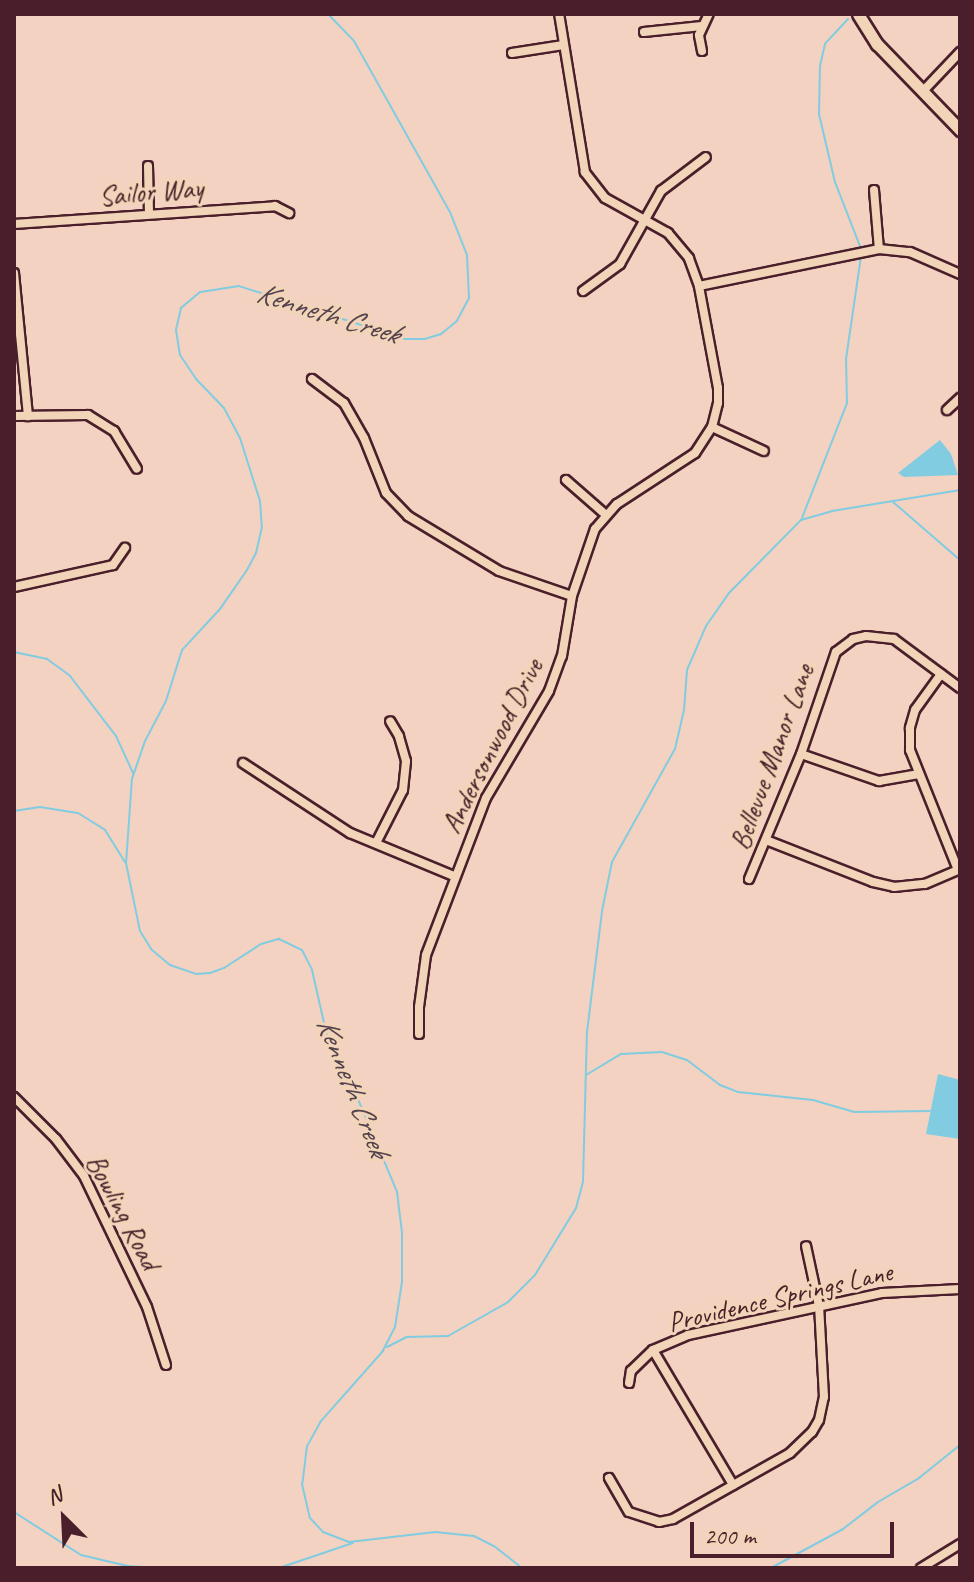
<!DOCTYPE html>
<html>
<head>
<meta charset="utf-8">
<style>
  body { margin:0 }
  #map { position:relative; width:974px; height:1582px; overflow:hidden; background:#f3d2c1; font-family:Caveat,sans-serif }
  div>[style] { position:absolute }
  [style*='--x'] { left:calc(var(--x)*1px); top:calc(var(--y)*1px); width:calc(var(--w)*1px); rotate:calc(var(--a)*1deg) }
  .water>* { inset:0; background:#81cce1 }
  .stream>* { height:2px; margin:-1px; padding:0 1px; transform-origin:1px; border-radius:1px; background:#81cce1 }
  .roads { filter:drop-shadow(2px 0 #4a1f2b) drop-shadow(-2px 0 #4a1f2b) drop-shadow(0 2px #4a1f2b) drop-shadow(0 -2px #4a1f2b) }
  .street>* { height:8px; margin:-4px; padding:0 4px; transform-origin:4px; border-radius:4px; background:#f2d5b8 }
  .secondary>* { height:11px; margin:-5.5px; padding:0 5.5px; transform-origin:5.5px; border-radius:5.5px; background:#f2d5b8 }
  span { translate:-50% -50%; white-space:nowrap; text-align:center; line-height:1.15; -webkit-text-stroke:6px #f2d5b8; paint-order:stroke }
  .street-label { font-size:28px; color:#4a1f2b }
  .water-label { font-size:30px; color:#55424f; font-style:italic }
  .frame { position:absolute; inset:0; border:16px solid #4a1f2b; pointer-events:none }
  .north { position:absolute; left:24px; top:1478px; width:80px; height:80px; -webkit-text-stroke:6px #f2d5b8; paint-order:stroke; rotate:336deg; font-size:22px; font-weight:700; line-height:32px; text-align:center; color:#4a1f2b }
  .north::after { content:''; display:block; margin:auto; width:28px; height:36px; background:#4a1f2b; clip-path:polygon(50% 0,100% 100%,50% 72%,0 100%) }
  .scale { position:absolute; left:690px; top:1522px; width:204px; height:36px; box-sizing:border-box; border:4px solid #4a1f2b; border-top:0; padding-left:10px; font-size:24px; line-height:28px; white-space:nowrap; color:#4a1f2b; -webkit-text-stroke:6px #f2d5b8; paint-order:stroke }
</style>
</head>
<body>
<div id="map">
  <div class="water">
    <i style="clip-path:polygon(940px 440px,951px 454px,958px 475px,904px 477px,898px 473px)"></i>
    <i style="clip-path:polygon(938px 1074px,960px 1080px,960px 1139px,926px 1134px)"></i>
  </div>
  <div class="stream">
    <i style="--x:328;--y:14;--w:37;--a:46"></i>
    <i style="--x:354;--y:41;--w:196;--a:60.7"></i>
    <i style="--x:450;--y:212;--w:46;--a:68.4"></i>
    <i style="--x:467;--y:255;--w:43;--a:87.3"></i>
    <i style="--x:469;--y:298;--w:26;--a:118"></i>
    <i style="--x:457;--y:321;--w:21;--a:141"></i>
    <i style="--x:441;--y:334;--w:17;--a:163"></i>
    <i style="--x:425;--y:339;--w:20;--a:180"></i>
    <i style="--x:405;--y:339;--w:174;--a:-162.3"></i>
    <i style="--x:239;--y:286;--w:39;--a:171"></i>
    <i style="--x:200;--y:292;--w:25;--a:140"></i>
    <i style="--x:181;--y:308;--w:23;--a:103"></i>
    <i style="--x:176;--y:330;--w:25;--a:81"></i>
    <i style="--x:180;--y:355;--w:29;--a:56"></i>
    <i style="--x:196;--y:379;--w:40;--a:46"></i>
    <i style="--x:224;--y:408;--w:34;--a:62"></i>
    <i style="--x:240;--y:438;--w:66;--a:72.4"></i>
    <i style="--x:260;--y:501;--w:26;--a:86"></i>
    <i style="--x:262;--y:527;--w:27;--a:103"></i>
    <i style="--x:256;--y:553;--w:19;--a:118"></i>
    <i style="--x:247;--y:570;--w:47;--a:124.7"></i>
    <i style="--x:220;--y:609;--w:56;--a:132.8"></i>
    <i style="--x:182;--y:650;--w:53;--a:107.4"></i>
    <i style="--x:166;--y:701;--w:45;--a:117.7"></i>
    <i style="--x:145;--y:741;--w:39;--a:109"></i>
    <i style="--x:132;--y:778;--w:85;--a:94"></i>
    <i style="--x:126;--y:863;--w:69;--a:78.4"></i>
    <i style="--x:140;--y:931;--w:22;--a:58"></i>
    <i style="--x:152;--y:950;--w:23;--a:40"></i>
    <i style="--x:170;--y:965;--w:28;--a:19"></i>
    <i style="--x:196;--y:974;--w:14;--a:-4"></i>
    <i style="--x:210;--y:973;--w:15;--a:-20"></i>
    <i style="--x:224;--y:968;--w:44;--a:-33"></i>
    <i style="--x:261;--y:944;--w:19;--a:-16"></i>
    <i style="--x:279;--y:939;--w:25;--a:26"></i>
    <i style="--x:302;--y:950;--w:22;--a:63"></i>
    <i style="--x:312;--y:970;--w:68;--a:77.2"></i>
    <i style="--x:327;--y:1036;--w:40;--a:62"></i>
    <i style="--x:346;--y:1071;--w:131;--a:67.1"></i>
    <i style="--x:397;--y:1192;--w:41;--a:83"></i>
    <i style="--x:402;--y:1233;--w:49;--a:90"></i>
    <i style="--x:402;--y:1282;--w:46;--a:98.8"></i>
    <i style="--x:395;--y:1327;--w:27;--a:117"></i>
    <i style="--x:383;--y:1351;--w:94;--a:131.5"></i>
    <i style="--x:321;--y:1421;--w:29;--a:119"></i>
    <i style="--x:307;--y:1446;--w:38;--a:97"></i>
    <i style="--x:302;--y:1484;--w:35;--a:77"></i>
    <i style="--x:310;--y:1518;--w:19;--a:47"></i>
    <i style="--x:323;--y:1532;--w:28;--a:21"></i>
    <i style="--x:349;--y:1542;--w:87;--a:-6.6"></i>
    <i style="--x:435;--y:1532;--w:39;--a:6"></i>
    <i style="--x:474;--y:1536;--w:22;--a:27"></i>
    <i style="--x:494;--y:1546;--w:36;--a:38"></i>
    <i style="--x:848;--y:19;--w:34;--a:133"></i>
    <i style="--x:825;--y:44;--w:23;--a:103"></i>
    <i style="--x:820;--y:66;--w:48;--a:91.2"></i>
    <i style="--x:819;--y:114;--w:70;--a:76.8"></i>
    <i style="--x:835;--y:182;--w:69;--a:68.7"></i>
    <i style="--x:893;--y:502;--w:89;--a:40.9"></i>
    <i style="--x:802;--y:518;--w:123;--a:-68.6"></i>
    <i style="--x:847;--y:403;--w:44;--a:-91.3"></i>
    <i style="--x:846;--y:359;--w:104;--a:-81.7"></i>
    <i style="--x:14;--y:652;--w:34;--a:12"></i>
    <i style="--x:47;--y:659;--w:29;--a:36"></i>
    <i style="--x:70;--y:676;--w:76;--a:52.5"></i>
    <i style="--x:116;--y:736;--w:41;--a:65.3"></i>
    <i style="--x:14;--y:811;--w:26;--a:-9"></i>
    <i style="--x:40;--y:807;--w:38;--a:9"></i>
    <i style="--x:78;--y:813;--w:32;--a:32"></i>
    <i style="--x:105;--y:830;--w:38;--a:58"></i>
    <i style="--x:586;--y:1075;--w:41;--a:-31"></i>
    <i style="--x:621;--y:1054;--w:41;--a:-2.8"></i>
    <i style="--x:662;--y:1052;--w:26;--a:18"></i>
    <i style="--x:687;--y:1060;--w:41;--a:37.1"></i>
    <i style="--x:720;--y:1085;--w:19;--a:21"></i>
    <i style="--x:738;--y:1092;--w:75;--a:6.1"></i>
    <i style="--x:813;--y:1100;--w:43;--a:16.3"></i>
    <i style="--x:854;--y:1112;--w:76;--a:-0.8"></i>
    <i style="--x:387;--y:1347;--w:22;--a:-27"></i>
    <i style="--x:407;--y:1337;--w:41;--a:-1.4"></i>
    <i style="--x:448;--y:1336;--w:69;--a:-29.5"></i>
    <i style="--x:508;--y:1302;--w:38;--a:-45"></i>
    <i style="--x:535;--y:1275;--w:79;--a:-58.5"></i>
    <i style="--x:576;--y:1208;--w:27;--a:-75"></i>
    <i style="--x:583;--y:1182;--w:150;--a:-88.5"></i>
    <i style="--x:587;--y:1032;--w:122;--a:-82.9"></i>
    <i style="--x:602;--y:911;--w:50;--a:-78.5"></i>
    <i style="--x:612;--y:862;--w:129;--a:-60.9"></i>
    <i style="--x:675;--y:749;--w:40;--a:-77"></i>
    <i style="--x:684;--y:710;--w:40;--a:-85.7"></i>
    <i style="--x:687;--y:670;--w:48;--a:-66.6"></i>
    <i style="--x:706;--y:626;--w:40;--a:-55.1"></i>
    <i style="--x:729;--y:593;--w:103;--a:-45.4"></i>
    <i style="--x:801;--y:520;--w:32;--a:-16"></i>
    <i style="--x:832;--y:511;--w:130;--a:-9.3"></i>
    <i style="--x:14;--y:1512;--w:80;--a:32.7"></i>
    <i style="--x:81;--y:1555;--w:48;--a:13.2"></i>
    <i style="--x:128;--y:1566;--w:29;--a:4"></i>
    <i style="--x:279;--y:1568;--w:78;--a:-18.7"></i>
    <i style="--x:771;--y:1568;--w:82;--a:-28.4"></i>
    <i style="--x:843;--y:1529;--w:44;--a:-37.6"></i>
    <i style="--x:878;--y:1502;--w:48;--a:-30.3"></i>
    <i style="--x:919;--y:1478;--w:53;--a:-38.8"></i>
  </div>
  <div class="roads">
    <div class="street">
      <i style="--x:644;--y:32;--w:58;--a:-5.9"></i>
      <i style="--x:702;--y:51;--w:16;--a:-101"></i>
      <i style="--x:699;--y:35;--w:23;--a:-65"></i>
      <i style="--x:512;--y:53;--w:52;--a:-8.9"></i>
      <i style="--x:923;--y:91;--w:54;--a:-46.5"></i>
      <i style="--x:148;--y:166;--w:47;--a:88.8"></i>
      <i style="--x:874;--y:190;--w:59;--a:85.2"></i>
      <i style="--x:14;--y:224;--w:262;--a:-3.9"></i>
      <i style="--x:275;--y:206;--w:16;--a:27"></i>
      <i style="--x:14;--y:273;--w:144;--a:84.4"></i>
      <i style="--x:699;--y:286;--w:184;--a:-11.6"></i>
      <i style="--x:879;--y:249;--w:31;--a:6"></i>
      <i style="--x:910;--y:252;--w:55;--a:23.7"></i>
      <i style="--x:583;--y:291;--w:46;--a:-36.1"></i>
      <i style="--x:620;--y:264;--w:84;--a:-60.7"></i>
      <i style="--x:661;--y:191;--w:56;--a:-37.1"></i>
      <i style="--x:312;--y:379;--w:40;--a:37"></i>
      <i style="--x:344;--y:403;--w:40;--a:60.3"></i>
      <i style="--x:364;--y:438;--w:59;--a:68.2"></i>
      <i style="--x:386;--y:493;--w:32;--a:46"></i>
      <i style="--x:408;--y:516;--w:106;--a:31.1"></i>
      <i style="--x:499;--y:571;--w:77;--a:18.9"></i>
      <i style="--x:947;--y:410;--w:18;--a:-43"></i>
      <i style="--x:14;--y:416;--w:74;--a:-0.8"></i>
      <i style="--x:88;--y:415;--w:31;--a:32"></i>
      <i style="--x:114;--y:431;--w:44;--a:58.8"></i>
      <i style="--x:712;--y:427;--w:57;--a:24.8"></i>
      <i style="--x:566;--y:480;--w:52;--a:41.1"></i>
      <i style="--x:14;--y:587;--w:101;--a:-12.5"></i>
      <i style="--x:113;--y:565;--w:21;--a:-55"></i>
      <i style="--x:941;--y:674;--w:44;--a:125.8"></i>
      <i style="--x:915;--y:710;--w:19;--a:106"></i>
      <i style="--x:910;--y:728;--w:22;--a:90"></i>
      <i style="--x:910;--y:750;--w:129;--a:68.2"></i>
      <i style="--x:801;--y:754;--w:83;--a:19.1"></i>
      <i style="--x:879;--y:781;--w:39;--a:-10"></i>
      <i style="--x:243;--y:763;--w:128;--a:33.2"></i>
      <i style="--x:350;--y:833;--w:113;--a:22.5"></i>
      <i style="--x:766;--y:840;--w:115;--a:21.4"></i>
      <i style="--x:873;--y:882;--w:22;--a:13"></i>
      <i style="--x:894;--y:887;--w:31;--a:-6"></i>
      <i style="--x:925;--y:884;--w:38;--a:-23"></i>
      <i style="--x:376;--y:843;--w:59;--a:-63"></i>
      <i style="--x:403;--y:790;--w:29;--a:-84"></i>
      <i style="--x:406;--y:761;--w:26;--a:-106"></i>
      <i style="--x:399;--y:736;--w:17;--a:-121"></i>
      <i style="--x:749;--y:879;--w:135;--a:-67.4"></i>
      <i style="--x:801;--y:754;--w:108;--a:-71.1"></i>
      <i style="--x:836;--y:652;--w:21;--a:-37"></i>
      <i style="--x:853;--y:639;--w:13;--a:-13"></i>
      <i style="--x:866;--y:636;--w:28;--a:6"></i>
      <i style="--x:894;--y:639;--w:82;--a:36.6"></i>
      <i style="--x:419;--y:1034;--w:27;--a:-90"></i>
      <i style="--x:419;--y:1007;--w:52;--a:-82.3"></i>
      <i style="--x:426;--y:955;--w:168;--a:-69.1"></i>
      <i style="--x:486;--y:798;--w:124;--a:-59.5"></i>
      <i style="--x:549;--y:691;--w:37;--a:-70"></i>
      <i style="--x:562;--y:656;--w:61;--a:-80.5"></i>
      <i style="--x:572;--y:596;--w:71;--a:-71.1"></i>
      <i style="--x:595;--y:529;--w:33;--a:-49"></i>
      <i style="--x:617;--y:504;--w:93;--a:-33.2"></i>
      <i style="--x:695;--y:453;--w:31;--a:-57"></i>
      <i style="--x:712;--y:427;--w:25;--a:-76"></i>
      <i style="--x:718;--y:403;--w:15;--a:-90"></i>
      <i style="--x:718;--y:388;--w:104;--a:-100.6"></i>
      <i style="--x:699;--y:286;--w:30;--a:-110"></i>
      <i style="--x:689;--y:258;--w:33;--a:-130"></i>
      <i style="--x:668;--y:233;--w:72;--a:-150.9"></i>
      <i style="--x:605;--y:198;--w:33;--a:-128"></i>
      <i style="--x:585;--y:172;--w:160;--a:-99.3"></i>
      <i style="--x:14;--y:1097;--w:59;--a:45"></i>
      <i style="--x:56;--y:1139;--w:46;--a:52.9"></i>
      <i style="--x:84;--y:1176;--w:145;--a:64.3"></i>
      <i style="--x:147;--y:1307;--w:61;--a:71.9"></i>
      <i style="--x:653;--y:1350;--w:157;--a:59.3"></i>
      <i style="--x:629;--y:1383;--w:12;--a:-81"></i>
      <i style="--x:631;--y:1371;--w:30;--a:-44"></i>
      <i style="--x:653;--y:1350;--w:38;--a:-23"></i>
      <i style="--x:688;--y:1335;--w:198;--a:-12.2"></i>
      <i style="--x:882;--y:1293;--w:78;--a:-2.9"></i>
      <i style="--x:609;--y:1478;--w:39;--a:60"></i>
      <i style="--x:629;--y:1512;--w:32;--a:18"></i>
      <i style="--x:659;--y:1522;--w:14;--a:-12"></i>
      <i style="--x:673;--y:1519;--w:134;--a:-29.4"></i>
      <i style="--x:790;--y:1453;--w:30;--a:-44"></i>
      <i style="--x:812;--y:1432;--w:14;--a:-60"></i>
      <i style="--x:819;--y:1420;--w:24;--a:-78"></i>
      <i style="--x:824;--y:1397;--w:91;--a:-93.1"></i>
      <i style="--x:819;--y:1306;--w:61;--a:-102.2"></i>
      <i style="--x:921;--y:1568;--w:46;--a:-31.6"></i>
    </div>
    <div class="secondary">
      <i style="--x:858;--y:14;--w:36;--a:58"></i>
      <i style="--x:877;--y:44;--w:120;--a:46"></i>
    </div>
  </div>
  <div class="street-label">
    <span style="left:151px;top:192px;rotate:-5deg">Sailor Way</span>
    <span style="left:492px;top:746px;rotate:-63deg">Andersonwood Drive</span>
    <span style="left:772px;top:757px;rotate:-70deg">Bellevue Manor Lane</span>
    <span style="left:123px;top:1212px;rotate:62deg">Bowling Road</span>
    <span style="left:780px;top:1297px;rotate:-13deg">Providence Springs Lane</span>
  </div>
  <div class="water-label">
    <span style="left:328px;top:313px;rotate:17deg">Kenneth Creek</span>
    <span style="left:353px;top:1087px;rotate:68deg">Kenneth Creek</span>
  </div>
  <div class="frame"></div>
  <div class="north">N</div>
  <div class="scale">200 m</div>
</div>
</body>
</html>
